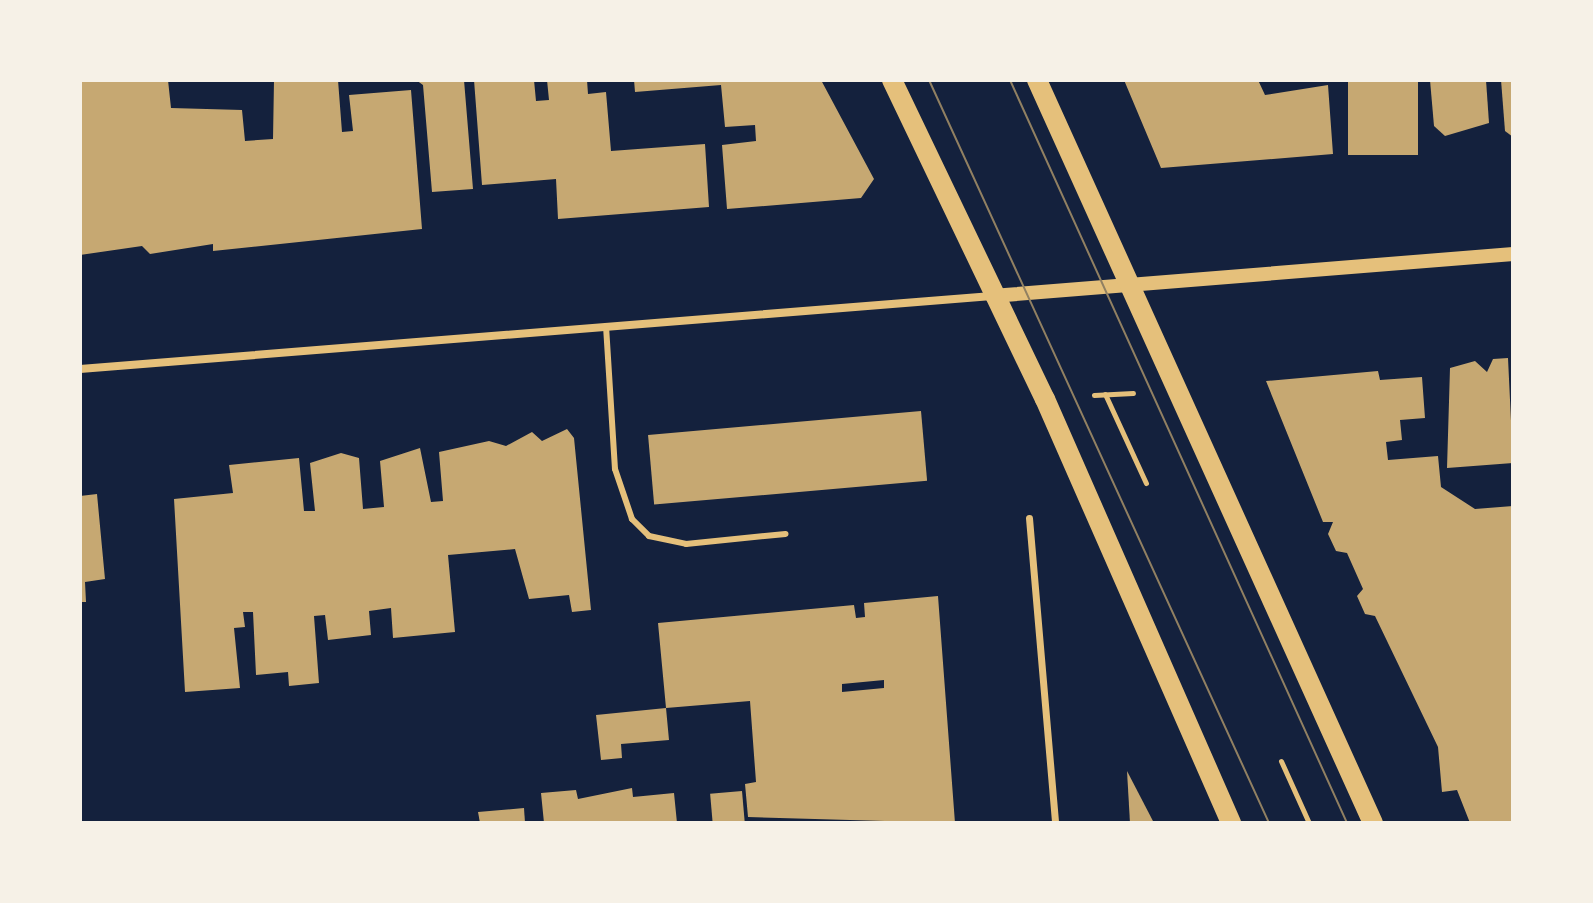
<!DOCTYPE html>
<html>
<head>
<meta charset="utf-8">
<style>
  body { margin:0 }
  #map { position:relative; width:1593px; height:903px; overflow:hidden; background:#14213d; font-family:"Nunito Sans",sans-serif }
  div>[style] { position:absolute }
  [style*='--x'] { left:calc(var(--x)*1px); top:calc(var(--y)*1px); width:calc(var(--w)*1px); rotate:calc(var(--a)*1deg) }
  .building>* { inset:0; background:#c6a872; transform-origin:0 0 }
  .path>* { height:5px; margin:-2.5px; padding:0 2.5px; transform-origin:2.5px; border-radius:2.5px; background:#e5c07b }
  .service>* { height:6px; margin:-3px; padding:0 3px; transform-origin:3px; border-radius:3px; background:#e5c07b }
  .pedestrian>* { height:7px; margin:-3.5px; padding:0 3.5px; transform-origin:3.5px; border-radius:3.5px; background:#e5c07b }
  .minor>* { height:8px; margin:-4px; padding:0 4px; transform-origin:4px; border-radius:4px; background:#e5c07b }
  .tertiary>* { height:14px; margin:-7px; padding:0 7px; transform-origin:7px; border-radius:7px; background:#e5c07b }
  .primary>* { height:20px; margin:-10px; padding:0 10px; transform-origin:10px; border-radius:10px; background:#e5c07b }
  .tram>* { height:2px; margin:-1px; padding:0 1px; transform-origin:1px; border-radius:1px; background:#918062 }
  span { translate:-50% -50%; white-space:nowrap; text-align:center; line-height:1.15; -webkit-text-stroke:8px #f6f1e7; paint-order:stroke }
  .frame { position:absolute; inset:0; border:82px solid #f6f1e7; pointer-events:none }
</style>
</head>
<body>
<div id="map">
  <div class="building">
    <i style="clip-path:polygon(80px 80px,168px 80px,171px 108px,242px 110px,245px 141px,273px 139px,274px 80px,338px 80px,342px 132px,353px 131px,349px 95px,411px 90px,422px 229px,213px 251px,213px 244px,150px 254px,142px 246px,80px 255px)"></i>
    <i style="clip-path:polygon(416px 80px,464px 80px,473px 189px,432px 192px,423px 85px)"></i>
    <i style="clip-path:polygon(474px 80px,534px 80px,536px 101px,549px 100px,547px 80px,587px 80px,588px 94px,606px 92px,611px 151px,705px 144px,709px 207px,558px 219px,556px 179px,482px 185px)"></i>
    <i style="clip-path:polygon(634px 80px,821px 80px,874px 179px,861px 198px,727px 209px,722px 145px,756px 141px,755px 125px,725px 127px,721px 85px,635px 92px)"></i>
    <i style="clip-path:polygon(1124px 80px,1258px 80px,1265px 95px,1328px 85px,1333px 154px,1161px 168px)"></i>
    <i style="left:1348px;top:80px;width:70px;height:75px"></i>
    <i style="clip-path:polygon(1430px 80px,1486px 80px,1489px 123px,1445px 136px,1434px 126px)"></i>
    <i style="clip-path:polygon(1501px 80px,1513px 80px,1513px 137px,1505px 131px)"></i>
    <i style="clip-path:polygon(1508px 358px,1513px 463px,1447px 468px,1450px 368px,1475px 361px,1487px 372px,1493px 359px)"></i>
    <i style="clip-path:polygon(1378px 371px,1380px 380px,1422px 377px,1425px 418px,1400px 420px,1402px 440px,1386px 442px,1388px 460px,1438px 456px,1441px 487px,1475px 509px,1513px 506px,1513px 823px,1470px 823px,1457px 790px,1442px 792px,1438px 747px,1375px 616px,1365px 614px,1357px 596px,1363px 589px,1347px 553px,1336px 551px,1328px 534px,1333px 522px,1323px 522px,1266px 381px)"></i>
    <i style="left:921px;top:411px;width:70px;height:274px;rotate:85deg"></i>
    <i style="clip-path:polygon(567px 429px,574px 438px,591px 610px,572px 612px,569px 595px,529px 599px,515px 549px,448px 555px,455px 632px,393px 638px,391px 608px,369px 611px,371px 635px,328px 640px,325px 615px,314px 616px,319px 683px,289px 686px,288px 672px,256px 675px,253px 612px,243px 612px,245px 627px,234px 628px,240px 688px,185px 692px,174px 499px,233px 493px,229px 465px,299px 458px,304px 511px,315px 511px,310px 463px,341px 453px,359px 458px,363px 509px,384px 507px,380px 461px,420px 448px,431px 502px,443px 501px,439px 452px,489px 441px,506px 446px,532px 432px,542px 441px)"></i>
    <i style="clip-path:polygon(97px 494px,105px 579px,85px 582px,86px 602px,80px 602px,80px 496px)"></i>
    <i style="clip-path:polygon(evenodd,938px 596px,955px 823px,748px 817px,745px 784px,756px 782px,750px 701px,666px 708px,658px 623px,854px 605px,856px 618px,865px 617px,864px 603px,938px 596px,884px 680px,884px 688px,842px 692px,842px 684px,884px 680px)"></i>
    <i style="clip-path:polygon(666px 708px,669px 740px,621px 744px,622px 758px,601px 760px,596px 715px)"></i>
    <i style="clip-path:polygon(1127px 771px,1154px 823px,1130px 823px)"></i>
    <i style="clip-path:polygon(632px 788px,633px 797px,674px 793px,677px 823px,544px 823px,541px 793px,576px 790px,578px 799px)"></i>
    <i style="left:742px;top:791px;width:32px;height:32px;rotate:85deg"></i>
    <i style="clip-path:polygon(524px 808px,525px 823px,480px 823px,478px 812px)"></i>
  </div>
  <div class="path">
    <i style="--x:1105;--y:394;--w:98;--a:65.3"></i>
    <i style="--x:1094;--y:395;--w:39;--a:-3"></i>
    <i style="--x:1281;--y:761;--w:68;--a:65.7"></i>
  </div>
  <div class="service">
    <i style="--x:606;--y:326;--w:143;--a:86.4"></i>
    <i style="--x:615;--y:469;--w:53;--a:71.2"></i>
    <i style="--x:632;--y:519;--w:24;--a:45"></i>
    <i style="--x:649;--y:536;--w:38;--a:12"></i>
    <i style="--x:686;--y:544;--w:100;--a:-5.8"></i>
  </div>
  <div class="pedestrian">
    <i style="--x:1029;--y:518;--w:306;--a:85.1"></i>
  </div>
  <div class="minor">
    <i style="--x:80;--y:369;--w:915;--a:-4.58"></i>
  </div>
  <div class="tertiary">
    <i style="--x:992;--y:296;--w:523;--a:-4.61"></i>
  </div>
  <div class="primary">
    <i style="--x:892;--y:80;--w:354;--a:64.4"></i>
    <i style="--x:1045;--y:399;--w:463;--a:66.3"></i>
    <i style="--x:1037;--y:80;--w:815;--a:65.67"></i>
  </div>
  <div class="tram">
    <i style="--x:929;--y:80;--w:817;--a:65.41"></i>
    <i style="--x:1010;--y:80;--w:816;--a:65.6"></i>
  </div>
  <div class="frame"></div>
</div>
</body>
</html>
